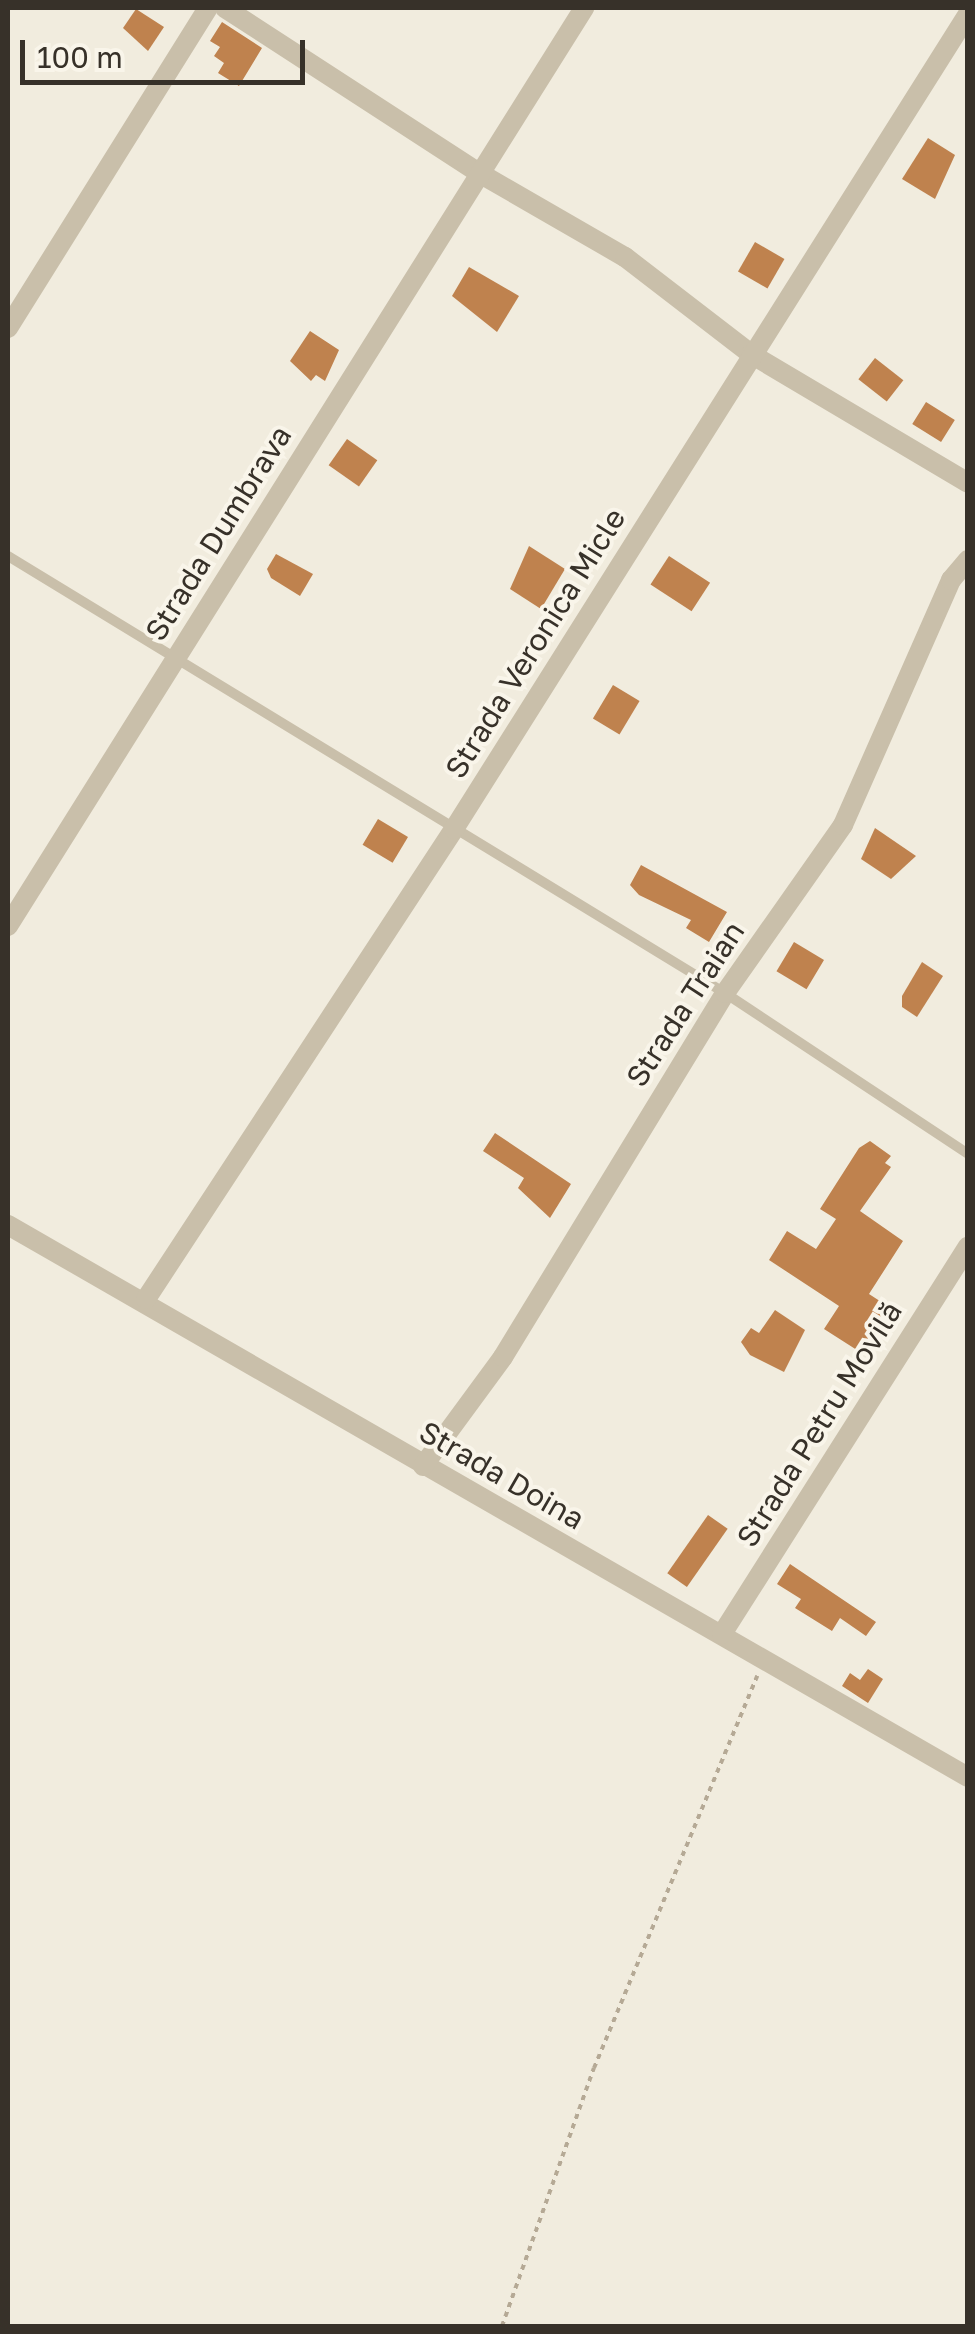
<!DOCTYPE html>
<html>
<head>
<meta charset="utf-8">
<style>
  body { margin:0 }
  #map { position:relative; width:975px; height:2334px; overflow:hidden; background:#f1ecde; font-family:"Golos Text",sans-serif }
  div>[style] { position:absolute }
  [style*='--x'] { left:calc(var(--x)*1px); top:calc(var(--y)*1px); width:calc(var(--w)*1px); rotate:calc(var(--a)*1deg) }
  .building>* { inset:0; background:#bf824e; transform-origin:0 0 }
  .path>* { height:4px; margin-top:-2px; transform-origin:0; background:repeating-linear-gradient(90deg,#b5a995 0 5px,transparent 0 10px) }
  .lane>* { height:10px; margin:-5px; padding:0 5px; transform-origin:5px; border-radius:5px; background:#c9bfaa }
  .street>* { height:20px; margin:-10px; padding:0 10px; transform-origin:10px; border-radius:10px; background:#c9bfaa }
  span { translate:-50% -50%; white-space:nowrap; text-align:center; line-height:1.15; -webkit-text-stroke:8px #f9f5ea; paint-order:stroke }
  .street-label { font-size:30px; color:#373129 }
  .frame { position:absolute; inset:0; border:10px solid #373129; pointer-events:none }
  .scale { position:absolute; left:20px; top:40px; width:285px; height:45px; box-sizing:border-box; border:5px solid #373129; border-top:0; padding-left:12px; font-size:30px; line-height:35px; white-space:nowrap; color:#373129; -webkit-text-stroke:8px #f9f5ea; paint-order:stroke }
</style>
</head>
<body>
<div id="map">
  <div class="building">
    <i style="clip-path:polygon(136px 9px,164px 27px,148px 51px,123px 28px)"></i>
    <i style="clip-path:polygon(222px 22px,262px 48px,239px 86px,218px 73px,224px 63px,214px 56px,220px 47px,210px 41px)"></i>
    <i style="clip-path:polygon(928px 138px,955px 155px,935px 199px,902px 179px)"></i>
    <i style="left:755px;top:242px;width:34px;height:34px;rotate:30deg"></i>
    <i style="clip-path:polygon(469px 267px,519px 296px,497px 332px,452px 296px)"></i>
    <i style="clip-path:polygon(310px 331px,339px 350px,325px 381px,316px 375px,311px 381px,290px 361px)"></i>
    <i style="left:875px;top:358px;width:36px;height:27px;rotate:38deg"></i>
    <i style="left:926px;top:402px;width:34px;height:26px;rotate:32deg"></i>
    <i style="left:347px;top:439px;width:37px;height:32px;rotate:35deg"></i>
    <i style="clip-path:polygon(529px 546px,565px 569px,541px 609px,510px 589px)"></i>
    <i style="clip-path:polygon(276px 554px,313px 574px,300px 596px,271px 578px,267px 569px)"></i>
    <i style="left:669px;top:556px;width:49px;height:34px;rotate:33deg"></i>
    <i style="left:613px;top:685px;width:31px;height:39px;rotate:31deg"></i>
    <i style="left:378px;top:819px;width:35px;height:30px;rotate:31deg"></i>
    <i style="clip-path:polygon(875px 828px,916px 856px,891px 879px,861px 859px)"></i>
    <i style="clip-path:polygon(641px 865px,727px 912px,709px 942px,686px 928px,691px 920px,639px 895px,630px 885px)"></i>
    <i style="left:794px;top:942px;width:35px;height:34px;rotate:31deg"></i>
    <i style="clip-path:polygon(922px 962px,943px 976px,917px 1017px,902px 1007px,902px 996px)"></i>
    <i style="clip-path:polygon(495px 1133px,571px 1184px,550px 1218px,518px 1188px,524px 1178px,483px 1151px)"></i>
    <i style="clip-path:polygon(870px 1141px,891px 1156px,885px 1163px,891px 1167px,860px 1211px,903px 1241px,869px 1294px,889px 1307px,860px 1352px,824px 1329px,839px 1306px,769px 1260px,787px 1231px,816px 1249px,836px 1219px,820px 1209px,859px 1148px)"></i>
    <i style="clip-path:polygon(775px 1310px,805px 1330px,784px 1372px,750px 1355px,741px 1342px,751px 1328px,759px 1333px)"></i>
    <i style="left:708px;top:1515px;width:24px;height:71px;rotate:35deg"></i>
    <i style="clip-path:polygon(790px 1564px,876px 1622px,866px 1636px,840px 1618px,832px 1631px,795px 1608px,801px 1599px,777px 1584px)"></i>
    <i style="clip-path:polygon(868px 1669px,883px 1679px,868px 1703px,842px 1686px,850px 1673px,860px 1680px)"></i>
  </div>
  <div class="path">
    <i style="--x:502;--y:2326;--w:274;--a:-70.4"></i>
    <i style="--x:594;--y:2068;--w:425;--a:-67.4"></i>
  </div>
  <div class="lane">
    <i style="--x:8;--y:556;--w:840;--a:31.36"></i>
    <i style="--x:725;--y:993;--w:291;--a:33.5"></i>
  </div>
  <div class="street">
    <i style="--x:225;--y:8;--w:305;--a:33"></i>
    <i style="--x:481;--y:174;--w:166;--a:30"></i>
    <i style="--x:625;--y:257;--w:159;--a:37.6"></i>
    <i style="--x:751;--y:354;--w:252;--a:30.7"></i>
    <i style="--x:8;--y:328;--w:377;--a:-58"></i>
    <i style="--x:8;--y:926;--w:1084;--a:-57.89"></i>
    <i style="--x:8;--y:1225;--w:1107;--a:29.9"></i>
    <i style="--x:146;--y:1299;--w:562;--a:-56.76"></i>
    <i style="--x:454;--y:829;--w:964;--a:-57.76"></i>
    <i style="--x:423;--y:1466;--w:135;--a:-53.7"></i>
    <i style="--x:503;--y:1357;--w:426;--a:-58.6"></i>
    <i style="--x:725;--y:993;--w:205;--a:-54.9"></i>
    <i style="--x:843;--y:825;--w:268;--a:-66.2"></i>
    <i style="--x:951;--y:580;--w:26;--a:-50"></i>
    <i style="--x:722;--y:1634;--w:459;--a:-57.6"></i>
  </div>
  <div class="street-label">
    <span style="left:218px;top:533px;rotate:-58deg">Strada Dumbrava</span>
    <span style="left:535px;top:643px;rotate:-58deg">Strada Veronica Micle</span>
    <span style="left:685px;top:1004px;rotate:-57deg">Strada Traian</span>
    <span style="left:819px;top:1424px;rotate:-58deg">Strada Petru Movilă</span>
    <span style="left:502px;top:1475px;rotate:30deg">Strada Doina</span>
  </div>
  <div class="frame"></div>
  <div class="scale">100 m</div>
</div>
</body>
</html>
